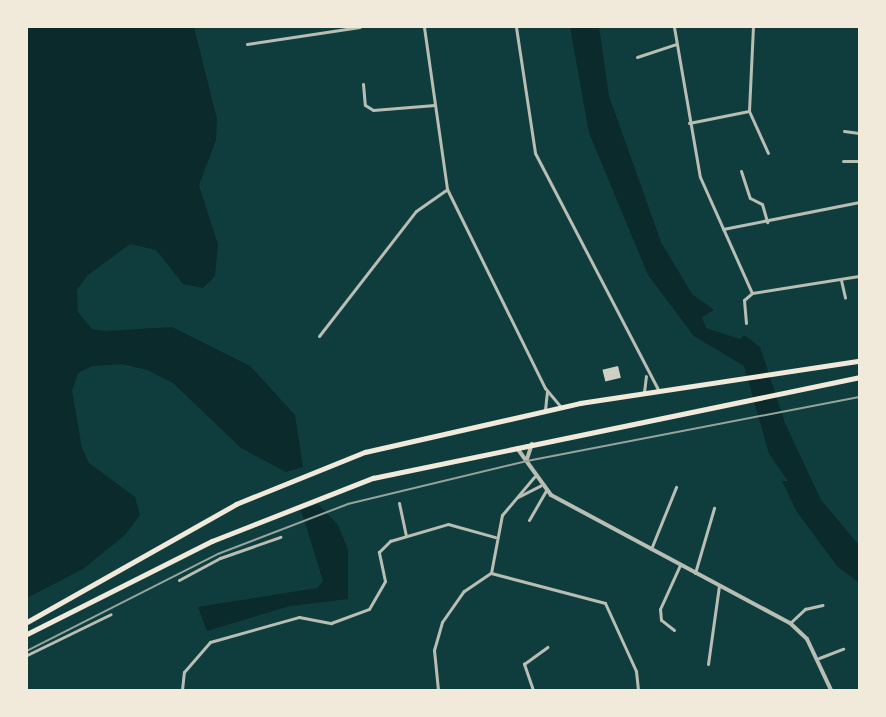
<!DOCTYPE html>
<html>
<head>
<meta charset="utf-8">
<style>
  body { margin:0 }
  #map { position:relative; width:886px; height:717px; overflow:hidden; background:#0f3d3e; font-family:"Alegreya Sans",sans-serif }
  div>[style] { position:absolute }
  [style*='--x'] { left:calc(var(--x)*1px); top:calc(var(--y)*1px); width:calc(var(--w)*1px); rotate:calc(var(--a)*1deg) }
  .water>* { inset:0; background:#0a2a2b }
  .building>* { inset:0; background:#cfcfc3; transform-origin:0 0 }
  .minor>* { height:3px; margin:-1.5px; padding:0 1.5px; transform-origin:1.5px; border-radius:1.5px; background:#b8beb3 }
  .tertiary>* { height:4px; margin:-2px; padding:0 2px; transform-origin:2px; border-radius:2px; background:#b8beb3 }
  .trunk>* { height:4.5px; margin:-2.25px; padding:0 2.25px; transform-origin:2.25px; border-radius:2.25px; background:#f1e9da }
  .rail>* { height:1.5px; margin:-0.75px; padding:0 0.75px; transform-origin:0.75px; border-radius:0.75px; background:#97a49c }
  span { translate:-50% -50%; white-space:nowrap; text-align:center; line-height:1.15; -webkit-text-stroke:4.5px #f1e9da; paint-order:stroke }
  .frame { position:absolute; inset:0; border:28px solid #f1e9da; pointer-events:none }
</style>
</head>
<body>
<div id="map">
  <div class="water">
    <i style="clip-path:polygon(27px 27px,194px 27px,217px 119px,216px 140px,199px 185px,218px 245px,215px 276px,203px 288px,183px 284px,156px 250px,130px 244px,88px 275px,77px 290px,78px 312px,92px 329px,105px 331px,172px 327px,250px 366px,295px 415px,303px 467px,286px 472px,241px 448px,173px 383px,147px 370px,122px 364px,92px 366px,78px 373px,72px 391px,82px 448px,89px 463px,135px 497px,140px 515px,125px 535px,83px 569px,27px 598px)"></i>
    <i style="clip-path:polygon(570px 27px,599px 27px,609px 96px,661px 242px,692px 294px,714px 310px,702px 317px,706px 328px,740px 339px,744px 335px,760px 347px,785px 423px,821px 500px,859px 545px,859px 583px,837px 566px,797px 512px,782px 481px,788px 481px,769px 454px,744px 366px,694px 336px,648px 275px,589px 133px)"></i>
    <i style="clip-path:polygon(318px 504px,338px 525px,348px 550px,348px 599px,290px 606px,207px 631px,198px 607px,317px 588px,323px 581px,301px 510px)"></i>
  </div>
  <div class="building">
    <i style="left:618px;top:366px;width:12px;height:16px;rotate:76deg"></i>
  </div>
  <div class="minor">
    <i style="--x:424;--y:27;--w:164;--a:81.9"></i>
    <i style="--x:447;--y:189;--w:222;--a:63.8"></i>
    <i style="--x:545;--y:388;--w:25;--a:50"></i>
    <i style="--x:516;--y:27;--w:127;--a:81.4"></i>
    <i style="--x:535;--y:153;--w:266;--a:62.5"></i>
    <i style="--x:674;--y:27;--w:152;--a:80.2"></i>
    <i style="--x:700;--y:177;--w:127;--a:65.9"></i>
    <i style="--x:247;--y:44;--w:114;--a:-8.6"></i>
    <i style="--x:637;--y:57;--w:41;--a:-18.4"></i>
    <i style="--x:363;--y:84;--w:21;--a:85"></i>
    <i style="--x:365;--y:105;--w:9;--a:32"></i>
    <i style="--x:373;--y:110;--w:62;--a:-4.6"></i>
    <i style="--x:749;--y:111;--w:46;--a:65.7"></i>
    <i style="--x:689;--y:123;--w:61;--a:-11.3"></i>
    <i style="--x:749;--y:111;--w:84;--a:-87.3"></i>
    <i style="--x:844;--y:131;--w:15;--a:8"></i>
    <i style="--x:843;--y:161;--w:16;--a:0"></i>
    <i style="--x:741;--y:171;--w:28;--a:72"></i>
    <i style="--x:750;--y:198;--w:13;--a:27"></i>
    <i style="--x:762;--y:204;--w:19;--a:74"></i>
    <i style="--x:723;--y:229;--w:139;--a:-11.2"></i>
    <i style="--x:841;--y:280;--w:18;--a:77"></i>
    <i style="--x:752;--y:293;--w:108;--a:-9"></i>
    <i style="--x:746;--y:323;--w:23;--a:-95"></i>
    <i style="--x:744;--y:300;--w:11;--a:-41"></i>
    <i style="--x:319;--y:336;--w:158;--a:-52.2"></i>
    <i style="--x:416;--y:211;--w:38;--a:-35"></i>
    <i style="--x:644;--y:392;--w:16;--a:-83"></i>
    <i style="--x:545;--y:410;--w:18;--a:-84"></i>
    <i style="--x:518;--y:497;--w:25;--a:-27"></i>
    <i style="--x:399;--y:503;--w:33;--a:78"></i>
    <i style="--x:529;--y:520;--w:34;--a:-60"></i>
    <i style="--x:651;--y:549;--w:67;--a:-68"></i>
    <i style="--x:491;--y:573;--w:118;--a:14.7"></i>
    <i style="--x:605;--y:603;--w:75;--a:65.5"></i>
    <i style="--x:636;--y:671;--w:19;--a:84"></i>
    <i style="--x:491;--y:573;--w:59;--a:-79.3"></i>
    <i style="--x:502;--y:515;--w:50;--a:-49.9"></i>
    <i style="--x:695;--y:573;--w:68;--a:-73.7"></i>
    <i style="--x:179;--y:580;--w:47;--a:-28.2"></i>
    <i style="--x:220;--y:558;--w:64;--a:-19.3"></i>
    <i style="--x:790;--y:623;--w:21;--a:-43"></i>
    <i style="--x:805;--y:609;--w:18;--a:-13"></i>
    <i style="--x:674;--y:630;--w:16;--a:-142"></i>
    <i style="--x:661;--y:620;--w:11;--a:-95"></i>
    <i style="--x:660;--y:609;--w:48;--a:-65.6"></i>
    <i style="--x:27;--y:655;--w:93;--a:-26"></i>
    <i style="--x:819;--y:658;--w:26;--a:-21"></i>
    <i style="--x:708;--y:664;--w:79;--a:-82"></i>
    <i style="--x:182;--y:690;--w:18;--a:-84"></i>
    <i style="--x:184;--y:672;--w:40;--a:-49"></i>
    <i style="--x:210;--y:642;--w:92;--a:-15.7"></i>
    <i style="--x:299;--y:617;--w:33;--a:11"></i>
    <i style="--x:331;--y:623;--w:40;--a:-20.2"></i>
    <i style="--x:369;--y:609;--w:32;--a:-60"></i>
    <i style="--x:385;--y:581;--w:30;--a:-102"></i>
    <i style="--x:379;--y:552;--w:16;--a:-45"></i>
    <i style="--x:390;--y:541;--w:60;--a:-16.3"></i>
    <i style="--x:448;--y:524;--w:49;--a:15.5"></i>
    <i style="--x:438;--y:690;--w:40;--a:-95.7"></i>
    <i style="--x:434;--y:650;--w:29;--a:-74"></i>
    <i style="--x:442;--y:622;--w:38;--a:-55"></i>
    <i style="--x:464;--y:591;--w:32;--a:-34"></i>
    <i style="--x:533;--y:690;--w:28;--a:-109"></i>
    <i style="--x:524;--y:664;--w:29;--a:-36"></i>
    <i style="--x:775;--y:690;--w:10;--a:0"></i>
  </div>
  <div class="tertiary">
    <i style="--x:517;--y:448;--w:58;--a:54.1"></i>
    <i style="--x:551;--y:495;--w:271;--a:28.2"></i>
    <i style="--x:790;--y:623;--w:23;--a:43"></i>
    <i style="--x:807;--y:639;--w:56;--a:64.8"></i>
    <i style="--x:527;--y:459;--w:16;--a:-72"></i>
  </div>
  <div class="trunk">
    <i style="--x:27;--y:622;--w:240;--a:-29.4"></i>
    <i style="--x:236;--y:504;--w:139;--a:-22"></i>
    <i style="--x:365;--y:452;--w:221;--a:-12.8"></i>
    <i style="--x:580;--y:403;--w:282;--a:-8.6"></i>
    <i style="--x:27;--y:634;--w:207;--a:-26.7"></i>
    <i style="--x:212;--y:541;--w:173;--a:-21.4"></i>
    <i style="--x:373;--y:478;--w:496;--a:-11.7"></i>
  </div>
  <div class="rail">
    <i style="--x:27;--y:651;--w:214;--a:-26.9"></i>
    <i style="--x:218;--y:554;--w:139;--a:-21"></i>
    <i style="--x:348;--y:504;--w:184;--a:-13.5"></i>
    <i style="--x:527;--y:461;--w:338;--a:-10.9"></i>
  </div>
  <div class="frame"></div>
</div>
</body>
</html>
